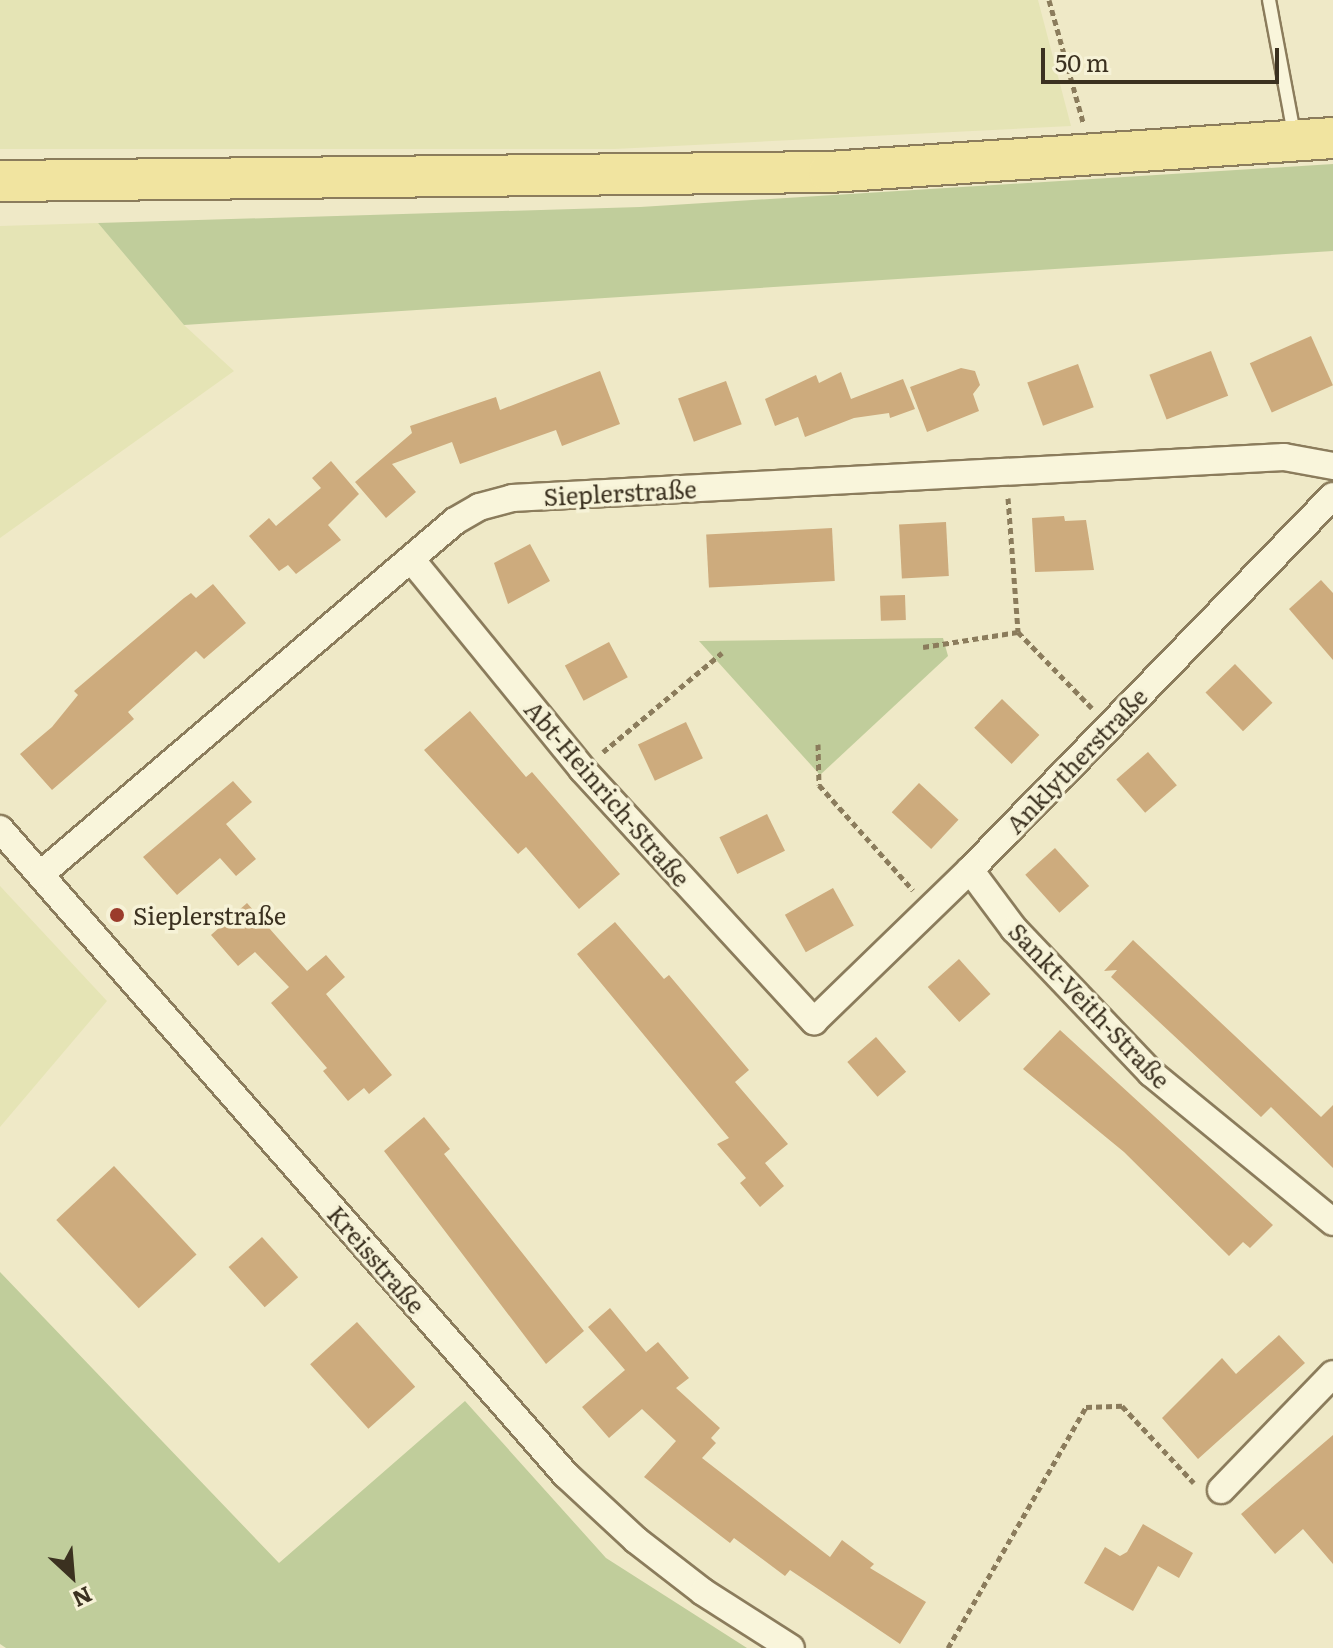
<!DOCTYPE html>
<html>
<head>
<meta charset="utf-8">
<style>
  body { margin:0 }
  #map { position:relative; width:1333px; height:1648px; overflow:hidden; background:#efe9c7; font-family:Literata,serif }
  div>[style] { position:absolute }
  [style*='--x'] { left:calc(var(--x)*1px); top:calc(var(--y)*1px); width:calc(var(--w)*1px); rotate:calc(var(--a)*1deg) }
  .farmland>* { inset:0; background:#e5e4b5 }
  .green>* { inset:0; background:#c0cd9b }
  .building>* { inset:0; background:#cdab7d; transform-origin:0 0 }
  .path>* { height:5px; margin-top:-2.5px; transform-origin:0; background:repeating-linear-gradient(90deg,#8b7c5c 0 6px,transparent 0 10px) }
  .roads { filter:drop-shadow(2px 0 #8b7c5c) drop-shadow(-2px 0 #8b7c5c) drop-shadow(0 2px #8b7c5c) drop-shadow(0 -2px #8b7c5c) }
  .service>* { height:12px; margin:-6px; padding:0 6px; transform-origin:6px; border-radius:6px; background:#f9f5db }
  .minor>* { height:26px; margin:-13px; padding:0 13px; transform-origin:13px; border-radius:13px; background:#f9f5db }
  .primary>* { height:40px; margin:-20px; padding:0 20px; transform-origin:20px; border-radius:20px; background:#f1e4a0 }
  .dots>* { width:22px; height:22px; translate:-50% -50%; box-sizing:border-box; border:4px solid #f6f2d7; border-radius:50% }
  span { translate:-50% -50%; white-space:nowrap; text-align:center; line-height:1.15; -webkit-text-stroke:7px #f6f2d7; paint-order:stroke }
  .street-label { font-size:24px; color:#3b3120 }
  .poi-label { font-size:24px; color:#3b3120 }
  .left { translate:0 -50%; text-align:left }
  .north { position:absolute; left:32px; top:1536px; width:80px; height:80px; -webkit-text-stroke:6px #f6f2d7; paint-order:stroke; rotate:154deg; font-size:22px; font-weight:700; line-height:32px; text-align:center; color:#3b3120 }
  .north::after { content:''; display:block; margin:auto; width:28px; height:36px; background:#3b3120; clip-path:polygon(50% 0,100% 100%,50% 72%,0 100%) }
  .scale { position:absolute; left:1041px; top:48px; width:238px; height:36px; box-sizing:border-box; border:4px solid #3b3120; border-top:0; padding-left:10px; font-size:24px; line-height:28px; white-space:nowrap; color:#3b3120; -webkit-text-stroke:6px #f6f2d7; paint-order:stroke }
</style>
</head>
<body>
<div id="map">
  <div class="farmland">
    <i style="clip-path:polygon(0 0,1038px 0,1071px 126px,615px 149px,0 149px)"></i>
    <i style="clip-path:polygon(98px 223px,184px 325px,234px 371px,0 538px,0 226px)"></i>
    <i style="clip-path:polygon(0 886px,107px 1001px,0 1127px)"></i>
  </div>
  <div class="green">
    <i style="clip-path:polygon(1333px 164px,1333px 251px,184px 325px,98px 223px,640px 207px)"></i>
    <i style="clip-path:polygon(943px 638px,948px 656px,820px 775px,699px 641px)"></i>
    <i style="clip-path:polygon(0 1272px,279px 1563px,465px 1401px,606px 1558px,747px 1648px,6px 1648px,0 1644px)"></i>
  </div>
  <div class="building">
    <i style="left:1311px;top:336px;width:54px;height:67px;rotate:66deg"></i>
    <i style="left:1211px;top:351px;width:48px;height:66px;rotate:69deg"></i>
    <i style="left:1078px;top:364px;width:46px;height:54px;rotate:70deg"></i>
    <i style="clip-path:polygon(961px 368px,975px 371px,980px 385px,973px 394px,979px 411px,927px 432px,910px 387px)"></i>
    <i style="clip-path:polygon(600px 371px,620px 424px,562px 446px,556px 430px,460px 464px,452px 442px,392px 464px,416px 492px,386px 518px,355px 482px,412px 433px,410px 426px,496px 397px,500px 410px)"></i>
    <i style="clip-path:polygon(841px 372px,851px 399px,903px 379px,915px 409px,890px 418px,889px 413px,854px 418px,805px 437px,798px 417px,775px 426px,765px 399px,816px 375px,819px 383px)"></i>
    <i style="left:726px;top:381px;width:46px;height:51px;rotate:70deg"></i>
    <i style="clip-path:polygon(331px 461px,359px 494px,328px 525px,341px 540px,296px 574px,288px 565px,279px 571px,249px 536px,269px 518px,276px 526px,321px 488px,312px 478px)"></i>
    <i style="clip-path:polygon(1064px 516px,1065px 521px,1086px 520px,1094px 570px,1035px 572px,1032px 518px)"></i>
    <i style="left:946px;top:522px;width:54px;height:47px;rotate:87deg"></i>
    <i style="left:832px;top:528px;width:53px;height:126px;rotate:87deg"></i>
    <i style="clip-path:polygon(530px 544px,550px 581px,508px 604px,494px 563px)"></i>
    <i style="clip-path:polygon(1321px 580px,1333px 593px,1333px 660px,1289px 609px)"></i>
    <i style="clip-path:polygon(213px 584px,246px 623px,204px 659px,196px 651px,128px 712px,134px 719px,52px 790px,20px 754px,52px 727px,78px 695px,74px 691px,184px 598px,191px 593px,196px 598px)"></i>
    <i style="left:905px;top:595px;width:25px;height:25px;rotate:88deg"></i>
    <i style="left:609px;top:642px;width:40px;height:50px;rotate:62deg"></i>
    <i style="left:1235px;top:664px;width:54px;height:41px;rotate:46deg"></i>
    <i style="left:1002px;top:699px;width:52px;height:40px;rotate:44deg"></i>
    <i style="clip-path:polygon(470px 711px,526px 777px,532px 772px,620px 874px,579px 909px,526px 847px,518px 854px,424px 750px)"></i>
    <i style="left:686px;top:722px;width:40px;height:53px;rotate:65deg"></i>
    <i style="left:1148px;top:752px;width:44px;height:42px;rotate:49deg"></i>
    <i style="clip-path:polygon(233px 781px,252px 802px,226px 824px,256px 859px,236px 876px,220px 858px,177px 895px,143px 857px)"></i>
    <i style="left:919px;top:783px;width:54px;height:40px;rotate:43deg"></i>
    <i style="left:767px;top:814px;width:41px;height:53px;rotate:64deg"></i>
    <i style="left:1055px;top:848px;width:51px;height:40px;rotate:48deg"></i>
    <i style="left:833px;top:888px;width:43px;height:55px;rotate:61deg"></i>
    <i style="clip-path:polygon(247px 903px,307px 971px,326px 955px,345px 977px,326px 994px,392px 1075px,369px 1094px,364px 1088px,348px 1101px,323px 1071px,327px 1068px,271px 1003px,289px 987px,255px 952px,238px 966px,211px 935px)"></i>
    <i style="clip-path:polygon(615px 922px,664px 979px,669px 975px,749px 1070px,735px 1082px,788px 1144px,765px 1163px,784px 1186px,760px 1207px,740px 1183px,746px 1178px,717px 1144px,729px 1138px,577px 954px)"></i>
    <i style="clip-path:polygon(1133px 940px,1321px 1117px,1333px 1105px,1333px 1168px,1271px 1107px,1261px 1117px,1111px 977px,1117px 970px,1104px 971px)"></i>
    <i style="left:959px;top:959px;width:47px;height:42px;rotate:48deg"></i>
    <i style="clip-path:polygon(1060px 1030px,1273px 1225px,1250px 1248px,1243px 1242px,1229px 1256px,1124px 1152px,1023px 1069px)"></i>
    <i style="left:876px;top:1037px;width:46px;height:38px;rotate:49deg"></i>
    <i style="clip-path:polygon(424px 1117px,450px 1149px,444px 1154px,584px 1331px,546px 1364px,384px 1151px)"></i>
    <i style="left:114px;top:1166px;width:121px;height:79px;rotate:47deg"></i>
    <i style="left:262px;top:1237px;width:54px;height:45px;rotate:48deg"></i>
    <i style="clip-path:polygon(610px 1308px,646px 1352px,658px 1342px,689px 1378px,676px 1388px,720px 1428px,711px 1438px,716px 1443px,702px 1458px,830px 1557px,842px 1540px,874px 1564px,870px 1568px,926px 1602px,900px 1644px,790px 1570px,785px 1576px,734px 1538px,730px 1543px,644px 1477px,676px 1441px,642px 1409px,609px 1438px,582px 1407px,625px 1370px,588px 1327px)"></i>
    <i style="left:357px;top:1322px;width:87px;height:63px;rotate:48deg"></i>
    <i style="clip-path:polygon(1279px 1335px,1305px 1363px,1198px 1459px,1162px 1418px,1222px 1358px,1236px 1374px)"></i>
    <i style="clip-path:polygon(1333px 1435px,1333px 1564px,1303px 1529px,1275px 1554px,1241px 1514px)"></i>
    <i style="clip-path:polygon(1143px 1524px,1193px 1553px,1179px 1578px,1158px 1566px,1133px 1611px,1084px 1583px,1105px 1547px,1120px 1556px,1127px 1552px)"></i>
  </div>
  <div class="path">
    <i style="--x:1049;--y:0;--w:127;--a:74.4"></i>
    <i style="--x:1008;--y:498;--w:134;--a:85.7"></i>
    <i style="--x:923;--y:647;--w:96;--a:-9"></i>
    <i style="--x:1018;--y:632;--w:106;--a:45.8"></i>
    <i style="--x:818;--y:744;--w:41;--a:88.6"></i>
    <i style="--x:819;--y:785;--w:141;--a:48.2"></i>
    <i style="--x:603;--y:752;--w:155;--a:-39.8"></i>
    <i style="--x:948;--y:1648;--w:278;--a:-60.2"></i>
    <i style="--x:1086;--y:1407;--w:36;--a:-2"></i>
    <i style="--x:1122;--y:1406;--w:105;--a:46.9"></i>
  </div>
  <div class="roads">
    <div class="service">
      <i style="--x:1269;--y:0;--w:136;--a:79.4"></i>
    </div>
    <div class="minor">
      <i style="--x:411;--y:559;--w:271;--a:50.8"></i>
      <i style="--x:582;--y:769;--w:343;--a:47.4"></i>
      <i style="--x:814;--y:1021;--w:217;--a:-44.1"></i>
      <i style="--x:970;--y:870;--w:521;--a:-45.86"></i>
      <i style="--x:0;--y:829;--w:859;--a:48.78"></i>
      <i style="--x:566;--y:1475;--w:96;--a:42.9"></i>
      <i style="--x:636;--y:1540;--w:85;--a:37.8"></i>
      <i style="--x:703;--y:1592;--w:104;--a:32.5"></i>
      <i style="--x:970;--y:870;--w:74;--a:53.3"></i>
      <i style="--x:1014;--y:929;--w:199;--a:46.4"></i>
      <i style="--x:1151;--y:1073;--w:235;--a:39.3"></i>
      <i style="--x:41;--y:874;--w:544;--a:-40.45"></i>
      <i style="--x:455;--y:521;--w:28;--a:-30"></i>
      <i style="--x:479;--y:507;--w:34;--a:-15"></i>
      <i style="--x:512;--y:498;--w:773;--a:-3.04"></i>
      <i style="--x:1284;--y:457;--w:50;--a:10.4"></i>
      <i style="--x:1221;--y:1490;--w:161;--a:-46"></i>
    </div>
    <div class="primary">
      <i style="--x:0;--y:181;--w:829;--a:-0.62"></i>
      <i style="--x:829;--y:172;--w:505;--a:-3.86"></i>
    </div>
  </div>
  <div class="dots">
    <i style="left:117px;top:915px;background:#9b3c2c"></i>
  </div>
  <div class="street-label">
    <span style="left:620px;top:492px;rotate:-3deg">Sieplerstraße</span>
    <span style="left:1076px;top:760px;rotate:-46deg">Anklytherstraße</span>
    <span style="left:608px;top:793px;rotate:49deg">Abt-Heinrich-Straße</span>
    <span style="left:1090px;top:1005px;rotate:46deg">Sankt-Veith-Straße</span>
    <span style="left:377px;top:1259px;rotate:49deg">Kreisstraße</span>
  </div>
  <div class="poi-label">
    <span class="left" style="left:133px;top:915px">Sieplerstraße</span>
  </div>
  <div class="north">N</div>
  <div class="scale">50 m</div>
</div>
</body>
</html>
